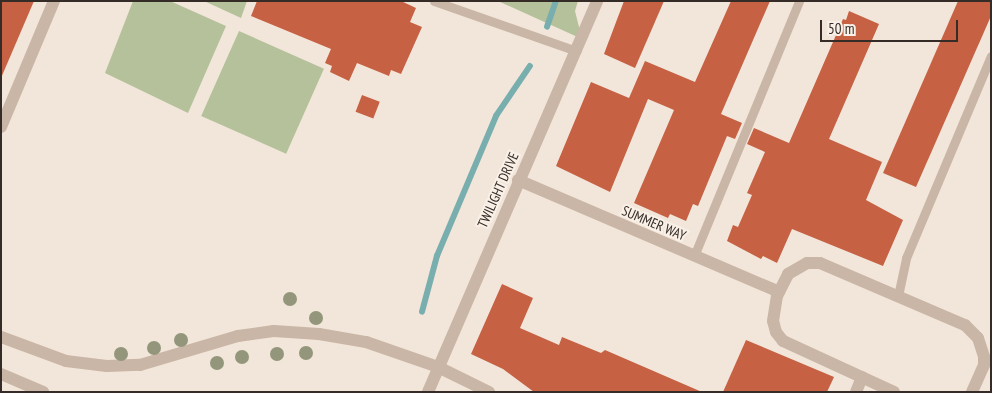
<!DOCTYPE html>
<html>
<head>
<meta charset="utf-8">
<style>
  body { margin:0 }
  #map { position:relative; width:992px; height:393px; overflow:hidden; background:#f2e6da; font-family:"PT Sans Narrow",sans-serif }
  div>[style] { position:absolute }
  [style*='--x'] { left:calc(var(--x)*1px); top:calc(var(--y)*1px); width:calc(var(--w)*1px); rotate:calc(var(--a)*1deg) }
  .green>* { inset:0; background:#b5c19a; transform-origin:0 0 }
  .stream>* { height:5.5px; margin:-2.75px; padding:0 2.75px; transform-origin:2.75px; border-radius:2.75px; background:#79aeaf }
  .building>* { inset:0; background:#c66144; transform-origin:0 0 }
  .lane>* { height:9px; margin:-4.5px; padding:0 4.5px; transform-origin:4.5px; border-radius:4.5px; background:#cab6a6 }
  .street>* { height:12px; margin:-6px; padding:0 6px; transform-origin:6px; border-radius:6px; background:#cab6a6 }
  .trees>* { width:14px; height:14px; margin:-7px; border-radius:50%; background:#93967a }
  span { translate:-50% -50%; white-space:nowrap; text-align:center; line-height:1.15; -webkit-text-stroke:4px #f9f0e7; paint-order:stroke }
  .street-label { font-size:14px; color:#362c27 }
  .frame { position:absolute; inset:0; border:2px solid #362c27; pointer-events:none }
  .scale { position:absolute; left:820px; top:20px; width:138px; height:22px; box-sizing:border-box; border:2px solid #362c27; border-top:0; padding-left:6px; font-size:15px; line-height:18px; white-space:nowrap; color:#362c27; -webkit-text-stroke:4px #f9f0e7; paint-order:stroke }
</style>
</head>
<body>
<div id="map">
  <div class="green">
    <i style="clip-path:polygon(133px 1px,170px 1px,226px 26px,188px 113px,105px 73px)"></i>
    <i style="clip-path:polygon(204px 1px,247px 1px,241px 18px)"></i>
    <i style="clip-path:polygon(498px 1px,578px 1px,575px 11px,582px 39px)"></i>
    <i style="left:239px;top:31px;width:93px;height:93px;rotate:24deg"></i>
  </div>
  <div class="stream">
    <i style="--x:547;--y:27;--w:28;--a:-71"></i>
    <i style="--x:422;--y:312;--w:58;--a:-75"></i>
    <i style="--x:437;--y:256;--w:152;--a:-67.1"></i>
    <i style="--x:496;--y:116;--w:60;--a:-55.8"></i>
  </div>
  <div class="building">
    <i style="clip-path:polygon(1px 1px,34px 1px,1px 78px)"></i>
    <i style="clip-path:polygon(257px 1px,401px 1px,416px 8px,410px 22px,422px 27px,401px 74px,391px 70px,389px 76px,357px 63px,349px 81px,330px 72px,332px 66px,325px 63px,331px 49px,251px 16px)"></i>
    <i style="clip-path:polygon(624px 1px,664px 1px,635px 68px,604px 54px)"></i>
    <i style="clip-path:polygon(731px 1px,770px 1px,721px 114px,742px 123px,735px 139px,727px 136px,698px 206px,693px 204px,686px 221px,670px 214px,668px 218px,634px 203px,674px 110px,648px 99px,610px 192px,556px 166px,591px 82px,629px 98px,645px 61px,695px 82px)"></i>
    <i style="clip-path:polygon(958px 1px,991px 1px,991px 16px,916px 187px,883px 173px)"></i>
    <i style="clip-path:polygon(849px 11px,879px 24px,829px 139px,882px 162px,866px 200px,903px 220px,883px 266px,792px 229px,777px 263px,763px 256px,761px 259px,727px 241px,733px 225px,738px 227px,752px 195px,747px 193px,765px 152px,747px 144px,754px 128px,789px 143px,843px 19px,846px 20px)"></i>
    <i style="left:362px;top:95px;width:19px;height:18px;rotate:21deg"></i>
    <i style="clip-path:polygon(502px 284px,533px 298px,520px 328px,559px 345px,562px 337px,601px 353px,605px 350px,702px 392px,534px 392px,503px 369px,471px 354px)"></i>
    <i style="clip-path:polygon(746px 340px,834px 377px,827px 392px,723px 392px)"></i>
  </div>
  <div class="lane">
    <i style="--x:434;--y:1;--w:151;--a:19.3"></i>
    <i style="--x:694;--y:256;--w:276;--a:-67.6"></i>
    <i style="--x:898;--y:296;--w:39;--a:-78"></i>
    <i style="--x:906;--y:258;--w:219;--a:-67.2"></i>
  </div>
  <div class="street">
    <i style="--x:1;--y:127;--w:137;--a:-67.2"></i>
    <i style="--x:518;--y:180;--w:284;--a:23.2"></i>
    <i style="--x:1;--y:337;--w:69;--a:20.3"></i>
    <i style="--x:66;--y:361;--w:41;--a:7"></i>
    <i style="--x:107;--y:366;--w:33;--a:-2"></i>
    <i style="--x:140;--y:365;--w:102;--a:-16.5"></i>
    <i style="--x:238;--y:336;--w:36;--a:-8"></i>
    <i style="--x:274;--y:331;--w:45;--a:3.8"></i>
    <i style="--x:319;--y:334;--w:48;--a:9.7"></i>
    <i style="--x:366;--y:342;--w:76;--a:19.1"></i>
    <i style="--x:438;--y:367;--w:57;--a:26.1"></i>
    <i style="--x:1;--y:374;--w:46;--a:23.2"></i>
    <i style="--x:428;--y:392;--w:426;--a:-66.6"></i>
    <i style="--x:856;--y:392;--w:16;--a:-68"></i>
    <i style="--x:894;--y:392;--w:122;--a:-155.3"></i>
    <i style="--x:783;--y:341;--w:11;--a:-128"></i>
    <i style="--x:776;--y:332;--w:11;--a:-105"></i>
    <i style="--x:773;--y:321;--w:25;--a:-81"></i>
    <i style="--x:777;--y:296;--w:25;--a:-63"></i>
    <i style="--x:788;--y:274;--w:22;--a:-30"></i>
    <i style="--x:807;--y:263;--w:13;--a:0"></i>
    <i style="--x:820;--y:263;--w:158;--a:23.2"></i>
    <i style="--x:965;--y:325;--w:18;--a:45"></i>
    <i style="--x:978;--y:338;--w:20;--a:72"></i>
    <i style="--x:984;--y:357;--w:8;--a:90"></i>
    <i style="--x:984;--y:365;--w:30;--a:114"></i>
  </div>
  <div class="trees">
    <i style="left:290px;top:299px"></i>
    <i style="left:316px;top:318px"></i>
    <i style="left:181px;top:340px"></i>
    <i style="left:154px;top:348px"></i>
    <i style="left:306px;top:353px"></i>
    <i style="left:121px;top:354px"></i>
    <i style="left:277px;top:354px"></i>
    <i style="left:242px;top:357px"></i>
    <i style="left:217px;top:363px"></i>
  </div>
  <div class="street-label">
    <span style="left:498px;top:190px;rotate:-66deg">TWILIGHT DRIVE</span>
    <span style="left:654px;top:223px;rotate:23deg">SUMMER WAY</span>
  </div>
  <div class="frame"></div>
  <div class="scale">50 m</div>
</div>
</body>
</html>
